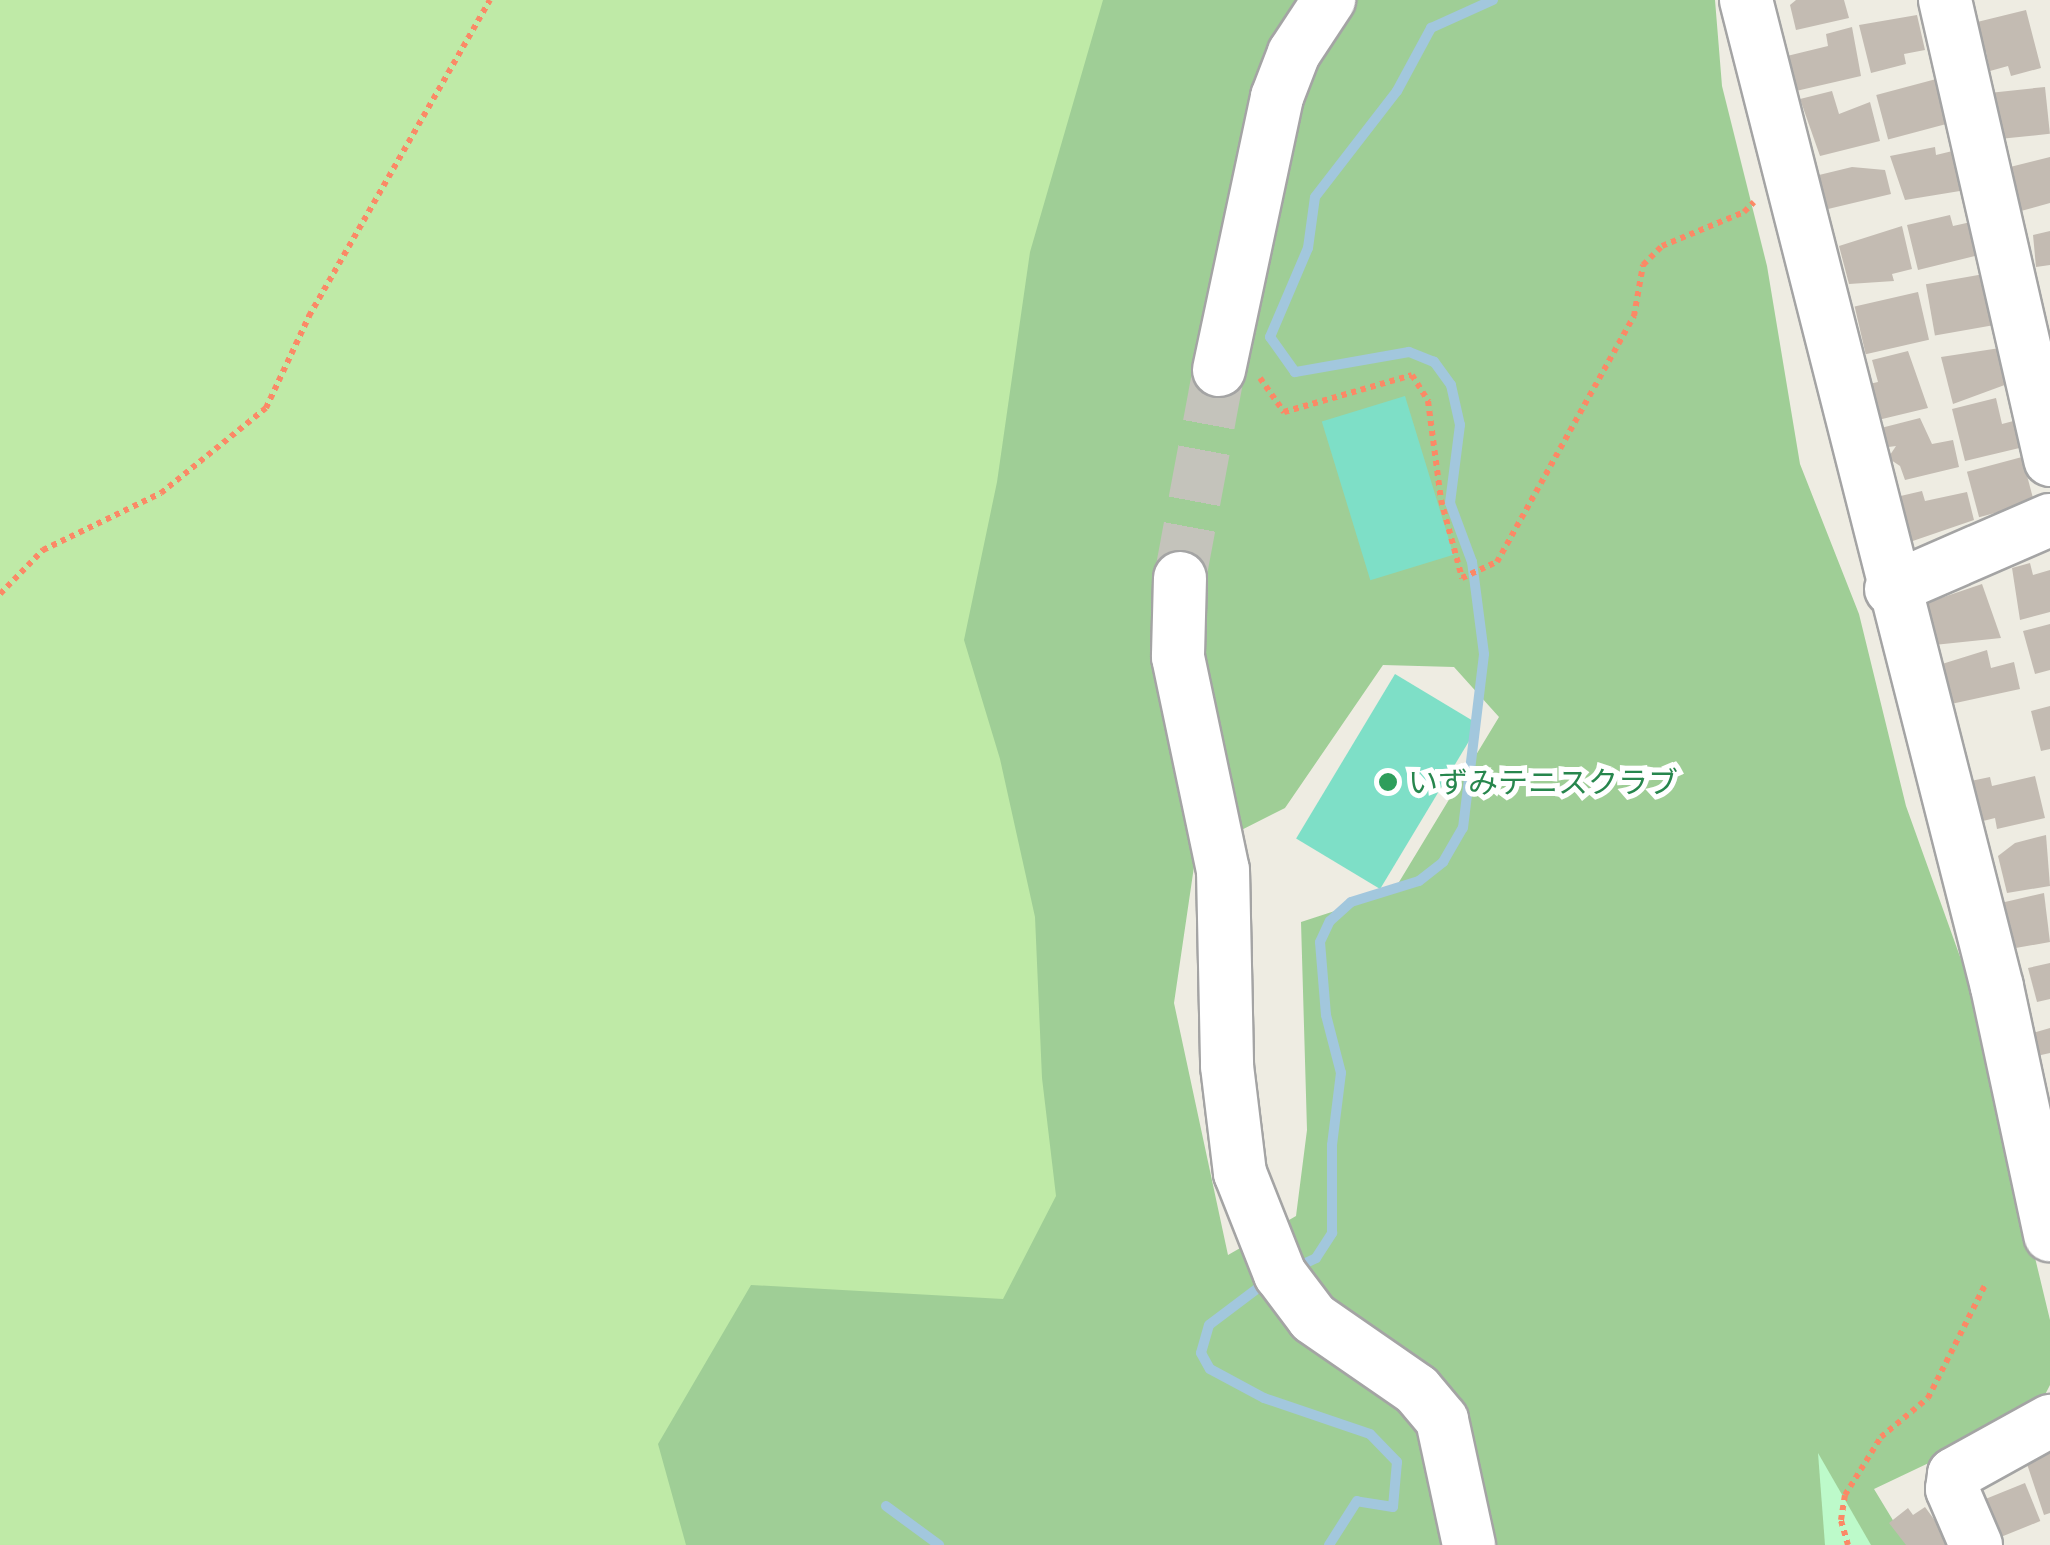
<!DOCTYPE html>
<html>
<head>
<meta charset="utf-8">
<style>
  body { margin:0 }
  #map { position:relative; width:2050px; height:1545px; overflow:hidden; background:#eeece2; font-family:Mulish,"Noto Sans JP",sans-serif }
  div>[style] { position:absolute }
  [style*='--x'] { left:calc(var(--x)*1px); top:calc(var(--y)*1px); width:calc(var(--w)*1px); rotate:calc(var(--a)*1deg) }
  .grass>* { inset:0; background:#bfeaa7 }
  .forest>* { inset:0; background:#9fce96 }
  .park>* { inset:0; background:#bdfaca }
  .pitch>* { inset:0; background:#7edfc7; transform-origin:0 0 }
  .stream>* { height:10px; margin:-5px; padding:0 5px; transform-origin:5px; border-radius:5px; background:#a2c7dd }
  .building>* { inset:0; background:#c3bbb2; transform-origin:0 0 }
  .minor-tunnel>* { height:52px; margin-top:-26px; transform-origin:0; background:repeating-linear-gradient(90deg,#c4c3bb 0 52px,transparent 0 78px) }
  .path>* { height:6px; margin-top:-3px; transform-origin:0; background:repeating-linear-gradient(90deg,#fb8966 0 5px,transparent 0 10px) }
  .roads { filter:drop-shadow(2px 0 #a4a4a4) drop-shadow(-2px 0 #a4a4a4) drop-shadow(0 2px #a4a4a4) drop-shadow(0 -2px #a4a4a4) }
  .minor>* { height:52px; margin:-26px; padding:0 26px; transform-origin:26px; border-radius:26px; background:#fff }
  .dots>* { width:28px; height:28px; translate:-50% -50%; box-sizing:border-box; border:5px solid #fff; border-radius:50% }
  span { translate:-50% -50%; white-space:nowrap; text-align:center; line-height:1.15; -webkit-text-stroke:10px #fff; paint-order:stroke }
  .leisure-label { font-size:30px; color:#27864d }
  .left { translate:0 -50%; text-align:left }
</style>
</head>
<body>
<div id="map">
  <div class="grass">
    <i style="clip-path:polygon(0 0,1189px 0,1075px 1340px,817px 1545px,0 1545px)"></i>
  </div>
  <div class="forest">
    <i style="clip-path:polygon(evenodd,1103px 0,1715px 0,1722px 86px,1767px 266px,1800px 464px,1859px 614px,1906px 806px,1968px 979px,2050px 1320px,2050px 1385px,2036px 1412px,1874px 1489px,1908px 1545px,686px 1545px,658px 1444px,751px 1285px,1003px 1299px,1056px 1196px,1042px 1078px,1035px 917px,1000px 759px,964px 640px,997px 482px,1030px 252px,1103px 0,1383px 665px,1454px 667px,1499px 717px,1393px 892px,1301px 922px,1307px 1130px,1296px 1216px,1228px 1255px,1174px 1003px,1196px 853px,1285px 808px,1383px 665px)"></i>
  </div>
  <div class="park">
    <i style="clip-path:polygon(1818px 1453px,1871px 1545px,1825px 1545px)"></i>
  </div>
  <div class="pitch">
    <i style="left:1405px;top:396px;width:166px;height:87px;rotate:73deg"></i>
    <i style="left:1395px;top:674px;width:98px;height:192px;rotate:31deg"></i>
  </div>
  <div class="stream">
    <i style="--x:1295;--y:1268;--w:23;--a:-25"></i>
    <i style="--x:1316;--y:1258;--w:30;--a:-57"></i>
    <i style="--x:1332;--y:1233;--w:88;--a:-90"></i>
    <i style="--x:1332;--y:1145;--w:73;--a:-82.9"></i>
    <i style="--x:1341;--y:1073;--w:60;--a:-104.5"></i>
    <i style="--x:1326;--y:1015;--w:73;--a:-94.7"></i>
    <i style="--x:1320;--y:942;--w:23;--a:-65"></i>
    <i style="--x:1330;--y:921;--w:28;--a:-42"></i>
    <i style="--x:1351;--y:902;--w:71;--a:-17.2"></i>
    <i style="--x:1419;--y:881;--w:31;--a:-38"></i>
    <i style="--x:1443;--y:862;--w:39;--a:-60"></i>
    <i style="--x:1463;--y:828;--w:175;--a:-83.1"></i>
    <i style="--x:1484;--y:654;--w:93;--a:-97.4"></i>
    <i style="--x:1472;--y:562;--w:63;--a:-110.4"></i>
    <i style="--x:1450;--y:503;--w:79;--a:-82.7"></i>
    <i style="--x:1460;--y:425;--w:41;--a:-102.7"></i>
    <i style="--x:1451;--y:385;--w:29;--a:-126"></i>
    <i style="--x:1434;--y:362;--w:27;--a:-158"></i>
    <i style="--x:1409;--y:352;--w:116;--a:170"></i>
    <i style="--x:1295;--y:372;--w:43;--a:-125.5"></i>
    <i style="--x:1270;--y:337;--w:97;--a:-66.9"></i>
    <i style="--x:1308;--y:248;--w:51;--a:-82.2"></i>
    <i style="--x:1315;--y:197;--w:134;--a:-52.3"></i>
    <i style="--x:1397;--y:91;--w:72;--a:-61.6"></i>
    <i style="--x:1431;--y:28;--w:68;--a:-24.3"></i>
    <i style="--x:1266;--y:1282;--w:71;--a:143"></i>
    <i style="--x:1209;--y:1325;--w:29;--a:106"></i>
    <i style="--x:1201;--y:1353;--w:18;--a:61"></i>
    <i style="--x:1210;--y:1369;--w:61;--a:28.2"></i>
    <i style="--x:1264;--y:1398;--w:112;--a:18.8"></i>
    <i style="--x:1370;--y:1434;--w:39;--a:46"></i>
    <i style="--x:1397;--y:1462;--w:45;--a:95.1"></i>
    <i style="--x:1393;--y:1507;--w:36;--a:-171"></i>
    <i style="--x:1357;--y:1501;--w:52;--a:122.5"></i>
    <i style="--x:886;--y:1506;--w:66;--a:36.3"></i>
  </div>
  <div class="building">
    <i style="clip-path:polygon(1796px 0,1844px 0,1849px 18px,1796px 30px,1790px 5px)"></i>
    <i style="clip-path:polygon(2026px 10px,2041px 68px,2011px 76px,2008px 66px,1990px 71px,1986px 52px,1976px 55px,1969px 24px)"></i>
    <i style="clip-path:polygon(1917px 15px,1925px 50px,1904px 54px,1906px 64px,1871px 73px,1859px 25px)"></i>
    <i style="clip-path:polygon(1852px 27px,1861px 76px,1796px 91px,1787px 56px,1828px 46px,1826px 34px)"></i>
    <i style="left:1940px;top:78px;width:46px;height:66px;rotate:75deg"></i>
    <i style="left:2045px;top:87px;width:47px;height:61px;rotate:84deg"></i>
    <i style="clip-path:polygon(1832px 91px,1839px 114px,1870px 102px,1880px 141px,1820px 156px,1800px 99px)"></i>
    <i style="clip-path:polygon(1935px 147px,1936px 155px,1965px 148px,1966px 190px,1905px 200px,1890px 156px)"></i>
    <i style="clip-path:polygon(2050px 157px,2050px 203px,2021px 211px,2010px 167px)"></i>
    <i style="clip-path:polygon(1852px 167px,1885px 170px,1891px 194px,1828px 209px,1819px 175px)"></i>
    <i style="clip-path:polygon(1950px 215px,1953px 226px,1971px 222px,1979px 255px,1918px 270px,1907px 225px)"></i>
    <i style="clip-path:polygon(1902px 226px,1912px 269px,1892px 274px,1894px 281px,1849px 284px,1839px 246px)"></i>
    <i style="clip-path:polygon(2050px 231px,2050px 265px,2036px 267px,2033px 235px)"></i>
    <i style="left:1984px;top:274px;width:52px;height:59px;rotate:80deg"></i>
    <i style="left:1918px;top:292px;width:49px;height:65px;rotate:77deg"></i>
    <i style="clip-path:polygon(2000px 348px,2021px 379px,1953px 404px,1941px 357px)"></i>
    <i style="clip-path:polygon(1908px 351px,1928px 408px,1878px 420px,1869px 384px,1878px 382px,1872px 360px)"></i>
    <i style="clip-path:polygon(1996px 398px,2002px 424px,2025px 418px,2032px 445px,1965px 461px,1952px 409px)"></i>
    <i style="clip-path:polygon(1920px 418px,1932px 444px,1953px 440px,1959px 467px,1905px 480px,1900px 466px,1888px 458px,1896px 446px,1881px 448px,1877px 429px)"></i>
    <i style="left:2022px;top:457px;width:47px;height:57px;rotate:75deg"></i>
    <i style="clip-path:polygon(1922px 491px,1925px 501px,1967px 492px,1974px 520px,1904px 544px,1892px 498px)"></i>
    <i style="clip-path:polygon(2030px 563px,2033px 575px,2050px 570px,2050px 612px,2020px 620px,2012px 568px)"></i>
    <i style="clip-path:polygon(1982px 584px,2001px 638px,1934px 645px,1923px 604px)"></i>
    <i style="clip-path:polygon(2050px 624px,2050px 670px,2035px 674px,2023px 631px)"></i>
    <i style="clip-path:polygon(1987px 650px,1991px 668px,2014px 662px,2020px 689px,1951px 704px,1942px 664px)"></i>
    <i style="clip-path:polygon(2050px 706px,2050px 749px,2041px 751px,2031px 711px)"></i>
    <i style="clip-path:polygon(2035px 776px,2045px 818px,1997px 829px,1995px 818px,1971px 824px,1961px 783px,1990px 777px,1992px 786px)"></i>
    <i style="clip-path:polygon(2046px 835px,2050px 886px,2007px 893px,1998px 856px,2015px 843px)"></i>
    <i style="clip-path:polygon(2044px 893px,2050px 942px,2010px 949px,1992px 905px)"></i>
    <i style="clip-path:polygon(2050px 963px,2050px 999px,2037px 1002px,2028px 968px)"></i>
    <i style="clip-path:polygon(2050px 1028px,2050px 1053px,2032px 1057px,2026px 1035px)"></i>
    <i style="clip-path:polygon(2050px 1446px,2050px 1513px,2044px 1515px,2024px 1455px)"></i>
    <i style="left:2025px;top:1483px;width:41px;height:42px;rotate:68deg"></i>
    <i style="clip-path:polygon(1925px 1507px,1953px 1545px,1906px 1545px,1889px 1523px,1908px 1508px,1913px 1515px)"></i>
  </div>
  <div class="minor-tunnel">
    <i style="--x:1180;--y:578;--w:212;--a:-79.4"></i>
  </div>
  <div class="path">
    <i style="--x:1260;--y:378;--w:42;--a:54.8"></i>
    <i style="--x:1284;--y:412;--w:133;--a:-16.1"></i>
    <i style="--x:1412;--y:375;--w:31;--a:58"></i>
    <i style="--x:1428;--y:401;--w:100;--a:82.5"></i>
    <i style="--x:1441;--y:500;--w:81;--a:74.9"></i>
    <i style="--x:1462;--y:578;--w:38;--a:-25"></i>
    <i style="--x:1497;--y:562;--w:282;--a:-60.9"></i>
    <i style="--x:1634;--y:316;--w:52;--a:-80"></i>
    <i style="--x:1643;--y:265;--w:27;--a:-45"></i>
    <i style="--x:1662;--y:246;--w:89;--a:-22.5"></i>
    <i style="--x:1744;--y:212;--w:14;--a:-45"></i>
    <i style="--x:0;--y:594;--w:62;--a:-45.7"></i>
    <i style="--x:43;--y:550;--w:131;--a:-25.8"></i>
    <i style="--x:161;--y:493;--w:135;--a:-39"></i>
    <i style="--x:266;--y:408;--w:102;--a:-64.9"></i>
    <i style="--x:309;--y:316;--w:364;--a:-60.2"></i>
    <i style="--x:1848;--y:1545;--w:26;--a:-106"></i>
    <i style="--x:1841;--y:1520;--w:25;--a:-81"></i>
    <i style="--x:1845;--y:1495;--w:68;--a:-58.2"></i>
    <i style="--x:1881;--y:1437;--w:61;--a:-39.7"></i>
    <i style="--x:1928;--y:1398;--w:127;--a:-63.2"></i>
  </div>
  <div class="roads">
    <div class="minor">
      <i style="--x:1746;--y:0;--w:1018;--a:75.73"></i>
      <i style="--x:1997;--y:987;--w:254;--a:77.9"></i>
      <i style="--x:1945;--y:0;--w:472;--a:77.1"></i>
      <i style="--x:1219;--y:370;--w:279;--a:-78"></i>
      <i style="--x:1277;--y:97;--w:47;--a:-68.9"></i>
      <i style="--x:1294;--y:53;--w:64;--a:-56.6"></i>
      <i style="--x:1180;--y:578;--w:79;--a:91.5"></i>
      <i style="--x:1178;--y:657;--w:218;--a:78.1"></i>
      <i style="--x:1223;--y:870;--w:196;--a:88.8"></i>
      <i style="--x:1227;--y:1066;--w:108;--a:83.1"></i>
      <i style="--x:1240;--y:1173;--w:109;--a:68.4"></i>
      <i style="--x:1280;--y:1274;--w:55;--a:53.1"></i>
      <i style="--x:1313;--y:1318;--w:126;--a:34.7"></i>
      <i style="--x:1417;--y:1390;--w:39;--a:50"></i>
      <i style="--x:1442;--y:1420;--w:128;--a:77.8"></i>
      <i style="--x:1891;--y:589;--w:173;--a:-23.5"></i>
      <i style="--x:1976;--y:1545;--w:61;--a:-113.2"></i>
      <i style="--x:1952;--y:1489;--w:15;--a:-82"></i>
      <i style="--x:1954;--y:1474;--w:110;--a:-28.9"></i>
    </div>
  </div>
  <div class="dots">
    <i style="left:1388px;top:782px;background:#2e9e5b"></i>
  </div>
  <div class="leisure-label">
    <span class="left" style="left:1408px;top:782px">いずみテニスクラブ</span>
  </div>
</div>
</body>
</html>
